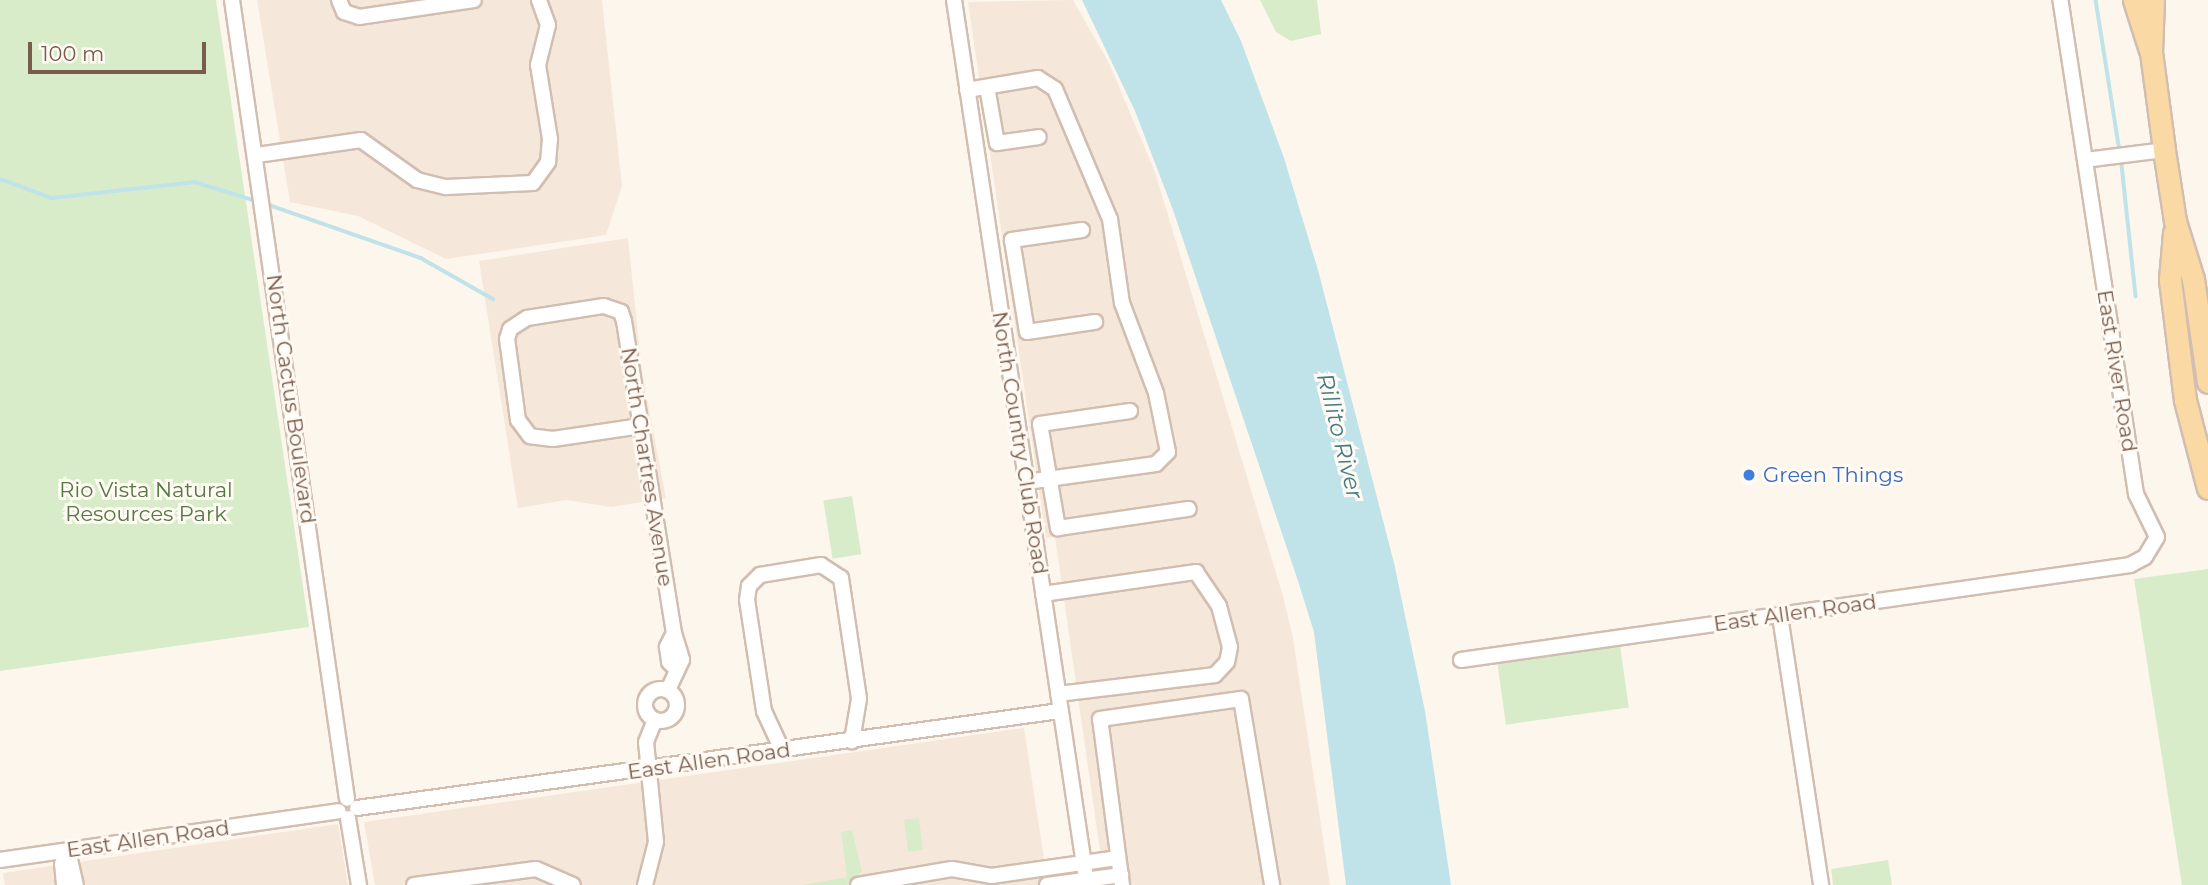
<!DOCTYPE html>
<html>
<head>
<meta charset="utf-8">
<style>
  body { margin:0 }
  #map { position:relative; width:2208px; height:885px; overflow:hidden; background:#fdf6ec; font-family:Montserrat,sans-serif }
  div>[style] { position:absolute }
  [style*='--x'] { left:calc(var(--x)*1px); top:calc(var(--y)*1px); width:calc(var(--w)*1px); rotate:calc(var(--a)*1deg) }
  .residential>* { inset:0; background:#f5e8da }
  .green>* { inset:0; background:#d8ecc9; transform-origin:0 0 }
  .water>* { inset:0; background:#bfe3e8 }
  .stream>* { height:3.5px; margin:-1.75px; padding:0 1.75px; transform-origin:1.75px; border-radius:1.75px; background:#bfe3e8 }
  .roads { filter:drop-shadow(2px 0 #d1beb0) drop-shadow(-2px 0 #d1beb0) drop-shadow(0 2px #d1beb0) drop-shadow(0 -2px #d1beb0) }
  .minor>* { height:14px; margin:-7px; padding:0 7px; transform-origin:7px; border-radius:7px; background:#fff }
  .minor>.ring { margin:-7px; padding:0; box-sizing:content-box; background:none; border:14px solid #fff; border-radius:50% }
  .primary>* { height:21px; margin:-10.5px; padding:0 10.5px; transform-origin:10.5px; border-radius:10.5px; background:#fbd9a5 }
  .dots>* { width:19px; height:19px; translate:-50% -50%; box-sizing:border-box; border:4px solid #fffaf3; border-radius:50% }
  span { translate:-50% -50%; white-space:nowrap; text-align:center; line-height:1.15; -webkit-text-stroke:6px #fffaf3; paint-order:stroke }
  .street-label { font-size:21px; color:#7a5c4d }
  .shop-label { font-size:21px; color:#366cbe }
  .left { translate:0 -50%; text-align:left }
  .park-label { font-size:21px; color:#537a41 }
  .water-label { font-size:23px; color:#437c86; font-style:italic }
  .scale { position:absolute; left:28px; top:42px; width:178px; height:32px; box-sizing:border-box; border:4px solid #7a5c4d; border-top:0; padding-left:9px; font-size:21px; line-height:24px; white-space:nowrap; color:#7a5c4d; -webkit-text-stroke:5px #fffaf3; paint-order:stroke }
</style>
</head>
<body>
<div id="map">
  <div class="residential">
    <i style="clip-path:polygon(257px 0,602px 0,622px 186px,606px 235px,446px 259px,358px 216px,290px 202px)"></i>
    <i style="clip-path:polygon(1073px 0,1109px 63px,1155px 172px,1283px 596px,1293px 638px,1330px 885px,1105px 885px,1055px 537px,1046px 538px,968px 2px)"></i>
    <i style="clip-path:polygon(628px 238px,642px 372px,666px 498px,611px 507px,566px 500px,518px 508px,479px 261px)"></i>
    <i style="clip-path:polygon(1024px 728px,1048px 885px,375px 885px,364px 822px)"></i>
    <i style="clip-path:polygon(338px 824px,348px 885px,5px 885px,3px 873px)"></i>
  </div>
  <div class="green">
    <i style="clip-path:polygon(0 0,216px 0,309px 627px,0 671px)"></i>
    <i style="clip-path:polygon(1260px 0,1317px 0,1321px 34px,1291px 41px,1276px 32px)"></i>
    <i style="left:852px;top:496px;width:59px;height:29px;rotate:81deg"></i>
    <i style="clip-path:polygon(2208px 569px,2208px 885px,2182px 885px,2134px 579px)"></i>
    <i style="left:1620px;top:645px;width:63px;height:124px;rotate:82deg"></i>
    <i style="left:919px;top:818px;width:32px;height:15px;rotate:83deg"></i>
    <i style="clip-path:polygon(852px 830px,862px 871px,847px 885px,801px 885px,847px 877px,841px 832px)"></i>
    <i style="clip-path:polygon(1888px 860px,1892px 885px,1833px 885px,1831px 869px)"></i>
  </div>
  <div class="water">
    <i style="clip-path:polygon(1082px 0,1221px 0,1241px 41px,1284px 158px,1318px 270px,1394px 563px,1425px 711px,1451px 885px,1346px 885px,1314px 632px,1298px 581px,1173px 210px,1135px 111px)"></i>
  </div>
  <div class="stream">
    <i style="--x:2096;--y:0;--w:148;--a:81"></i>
    <i style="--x:2122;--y:165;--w:132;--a:83.9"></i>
    <i style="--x:0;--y:179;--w:55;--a:20.1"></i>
    <i style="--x:52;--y:198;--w:144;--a:-6.4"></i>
    <i style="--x:195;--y:182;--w:64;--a:17.3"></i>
    <i style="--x:266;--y:204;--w:164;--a:19.2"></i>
    <i style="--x:421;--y:258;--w:83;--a:29.7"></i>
  </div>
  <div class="roads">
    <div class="minor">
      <i style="--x:232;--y:0;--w:807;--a:81.81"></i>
      <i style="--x:339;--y:0;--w:13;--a:67"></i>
      <i style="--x:344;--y:12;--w:16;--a:18"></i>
      <i style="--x:359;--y:17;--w:116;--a:-8.4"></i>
      <i style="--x:954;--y:0;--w:895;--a:81.45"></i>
      <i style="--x:987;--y:87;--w:57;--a:79.9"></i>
      <i style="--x:997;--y:143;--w:42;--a:-8.1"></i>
      <i style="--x:967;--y:90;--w:72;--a:-9.6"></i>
      <i style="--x:1038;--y:78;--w:20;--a:33"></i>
      <i style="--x:1055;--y:89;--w:141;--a:67.1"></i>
      <i style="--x:1110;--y:219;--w:85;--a:81.9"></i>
      <i style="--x:1122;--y:303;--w:96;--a:69.3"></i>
      <i style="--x:1156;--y:393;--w:60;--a:78.5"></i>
      <i style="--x:1168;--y:452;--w:17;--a:135"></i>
      <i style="--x:1156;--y:464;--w:131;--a:172.1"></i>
      <i style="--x:257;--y:155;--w:105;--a:-8.2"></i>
      <i style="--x:361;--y:140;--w:69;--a:35.5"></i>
      <i style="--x:417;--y:180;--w:30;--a:14"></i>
      <i style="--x:446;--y:187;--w:87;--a:-2.6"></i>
      <i style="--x:533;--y:183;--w:26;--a:-54"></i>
      <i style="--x:548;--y:162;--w:23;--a:-85"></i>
      <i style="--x:550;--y:139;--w:75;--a:-99.2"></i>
      <i style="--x:538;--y:65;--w:41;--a:-76"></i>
      <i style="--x:548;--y:25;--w:27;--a:-110"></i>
      <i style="--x:2085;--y:160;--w:80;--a:-7.2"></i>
      <i style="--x:1082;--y:230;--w:71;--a:171.9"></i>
      <i style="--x:1012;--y:240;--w:93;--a:80.7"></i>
      <i style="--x:1027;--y:332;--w:69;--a:-8.4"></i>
      <i style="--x:1130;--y:411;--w:91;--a:171.8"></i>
      <i style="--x:1040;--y:424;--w:106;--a:80.2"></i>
      <i style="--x:1058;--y:528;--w:132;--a:-8.3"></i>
      <i style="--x:641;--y:426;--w:89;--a:171.6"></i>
      <i style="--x:553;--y:439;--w:23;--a:-173"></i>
      <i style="--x:530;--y:436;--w:20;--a:-127"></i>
      <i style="--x:518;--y:420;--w:82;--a:-97.7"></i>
      <i style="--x:507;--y:339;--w:10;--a:-73"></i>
      <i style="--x:510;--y:329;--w:20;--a:-33"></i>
      <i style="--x:527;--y:318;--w:78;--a:-8.9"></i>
      <i style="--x:604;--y:306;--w:18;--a:19"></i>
      <i style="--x:621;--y:312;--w:9;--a:72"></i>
      <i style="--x:624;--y:321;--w:316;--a:80.9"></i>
      <i style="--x:674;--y:633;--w:28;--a:73"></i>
      <i style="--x:682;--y:660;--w:33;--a:115"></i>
      <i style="--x:1043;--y:594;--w:155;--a:-8.2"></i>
      <i style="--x:1196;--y:572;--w:41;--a:55.9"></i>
      <i style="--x:1219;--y:606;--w:42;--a:75"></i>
      <i style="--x:1230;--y:647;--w:15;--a:101"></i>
      <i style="--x:1227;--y:662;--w:18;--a:133"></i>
      <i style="--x:1215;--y:675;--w:158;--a:173.1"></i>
      <i style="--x:1780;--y:616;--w:272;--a:81.3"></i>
      <i style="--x:674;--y:633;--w:16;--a:117"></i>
      <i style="--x:667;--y:647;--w:15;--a:82"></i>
      <i style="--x:669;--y:662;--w:8;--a:45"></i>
      <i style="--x:1461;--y:660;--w:676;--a:-8.08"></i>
      <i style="--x:2130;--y:565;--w:17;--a:-28"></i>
      <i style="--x:2145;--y:557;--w:23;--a:-59"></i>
      <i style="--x:2157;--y:537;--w:48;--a:-116"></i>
      <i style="--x:2136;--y:494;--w:500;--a:-98.7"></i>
      <i class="ring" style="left:645px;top:689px;width:18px;height:18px"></i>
      <i style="--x:782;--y:750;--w:43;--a:-114.8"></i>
      <i style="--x:764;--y:711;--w:112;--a:-98.7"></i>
      <i style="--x:747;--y:600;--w:14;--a:-82"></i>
      <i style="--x:749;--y:586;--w:16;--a:-45"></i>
      <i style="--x:760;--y:575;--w:62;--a:-9.3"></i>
      <i style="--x:821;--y:565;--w:24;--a:33"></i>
      <i style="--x:841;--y:578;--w:122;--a:81.5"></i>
      <i style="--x:859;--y:699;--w:43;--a:99.5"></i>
      <i style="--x:357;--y:808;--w:710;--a:-7.86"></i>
      <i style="--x:348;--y:818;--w:68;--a:80.7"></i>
      <i style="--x:68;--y:851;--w:35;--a:77"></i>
      <i style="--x:0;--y:860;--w:342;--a:-8.2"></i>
      <i style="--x:64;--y:885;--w:21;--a:-95"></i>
      <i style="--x:62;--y:864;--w:14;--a:-65"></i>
      <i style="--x:414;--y:885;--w:123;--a:-7.5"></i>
      <i style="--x:536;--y:869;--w:40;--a:23.4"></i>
      <i style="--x:645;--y:885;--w:44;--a:-75.7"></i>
      <i style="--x:656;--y:842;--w:100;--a:-95.7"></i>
      <i style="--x:646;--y:742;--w:24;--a:-68"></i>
      <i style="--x:858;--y:885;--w:95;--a:-9.7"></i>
      <i style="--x:952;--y:869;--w:40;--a:10"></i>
      <i style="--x:991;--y:876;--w:127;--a:-8.1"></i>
      <i style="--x:1047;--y:885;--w:75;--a:-7.7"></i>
      <i style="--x:1122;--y:885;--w:167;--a:-97.5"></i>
      <i style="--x:1100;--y:719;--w:142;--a:-8.1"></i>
      <i style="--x:1241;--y:699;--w:189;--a:80.5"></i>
    </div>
    <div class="primary">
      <i style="--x:2134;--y:0;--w:52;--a:72.3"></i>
      <i style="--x:2153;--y:0;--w:52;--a:92.2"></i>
      <i style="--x:2151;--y:52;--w:99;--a:82.4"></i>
      <i style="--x:2164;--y:150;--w:72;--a:81.2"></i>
      <i style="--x:2175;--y:221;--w:61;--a:72.8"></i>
      <i style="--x:2193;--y:279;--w:104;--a:81.7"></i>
      <i style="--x:2174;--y:233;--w:47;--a:94.9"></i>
      <i style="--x:2170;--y:280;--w:121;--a:82.9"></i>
      <i style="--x:2185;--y:400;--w:91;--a:75.4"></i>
    </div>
  </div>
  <div class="dots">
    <i style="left:1749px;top:475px;background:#3f7fe0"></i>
  </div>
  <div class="street-label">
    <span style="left:2117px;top:371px;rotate:81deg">East River Road</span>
    <span style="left:291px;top:399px;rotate:82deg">North Cactus Boulevard</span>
    <span style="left:1020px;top:443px;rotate:81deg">North Country Club Road</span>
    <span style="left:647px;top:467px;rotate:81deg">North Chartres Avenue</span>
    <span style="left:1795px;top:613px;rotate:-8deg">East Allen Road</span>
    <span style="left:709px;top:761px;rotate:-8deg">East Allen Road</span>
    <span style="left:148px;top:839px;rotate:-8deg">East Allen Road</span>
  </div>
  <div class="shop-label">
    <span class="left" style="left:1763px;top:475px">Green Things</span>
  </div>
  <div class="park-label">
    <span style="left:146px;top:502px">Rio Vista Natural<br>Resources Park</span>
  </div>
  <div class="water-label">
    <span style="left:1340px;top:436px;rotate:76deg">Rillito River</span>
  </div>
  <div class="scale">100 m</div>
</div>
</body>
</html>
